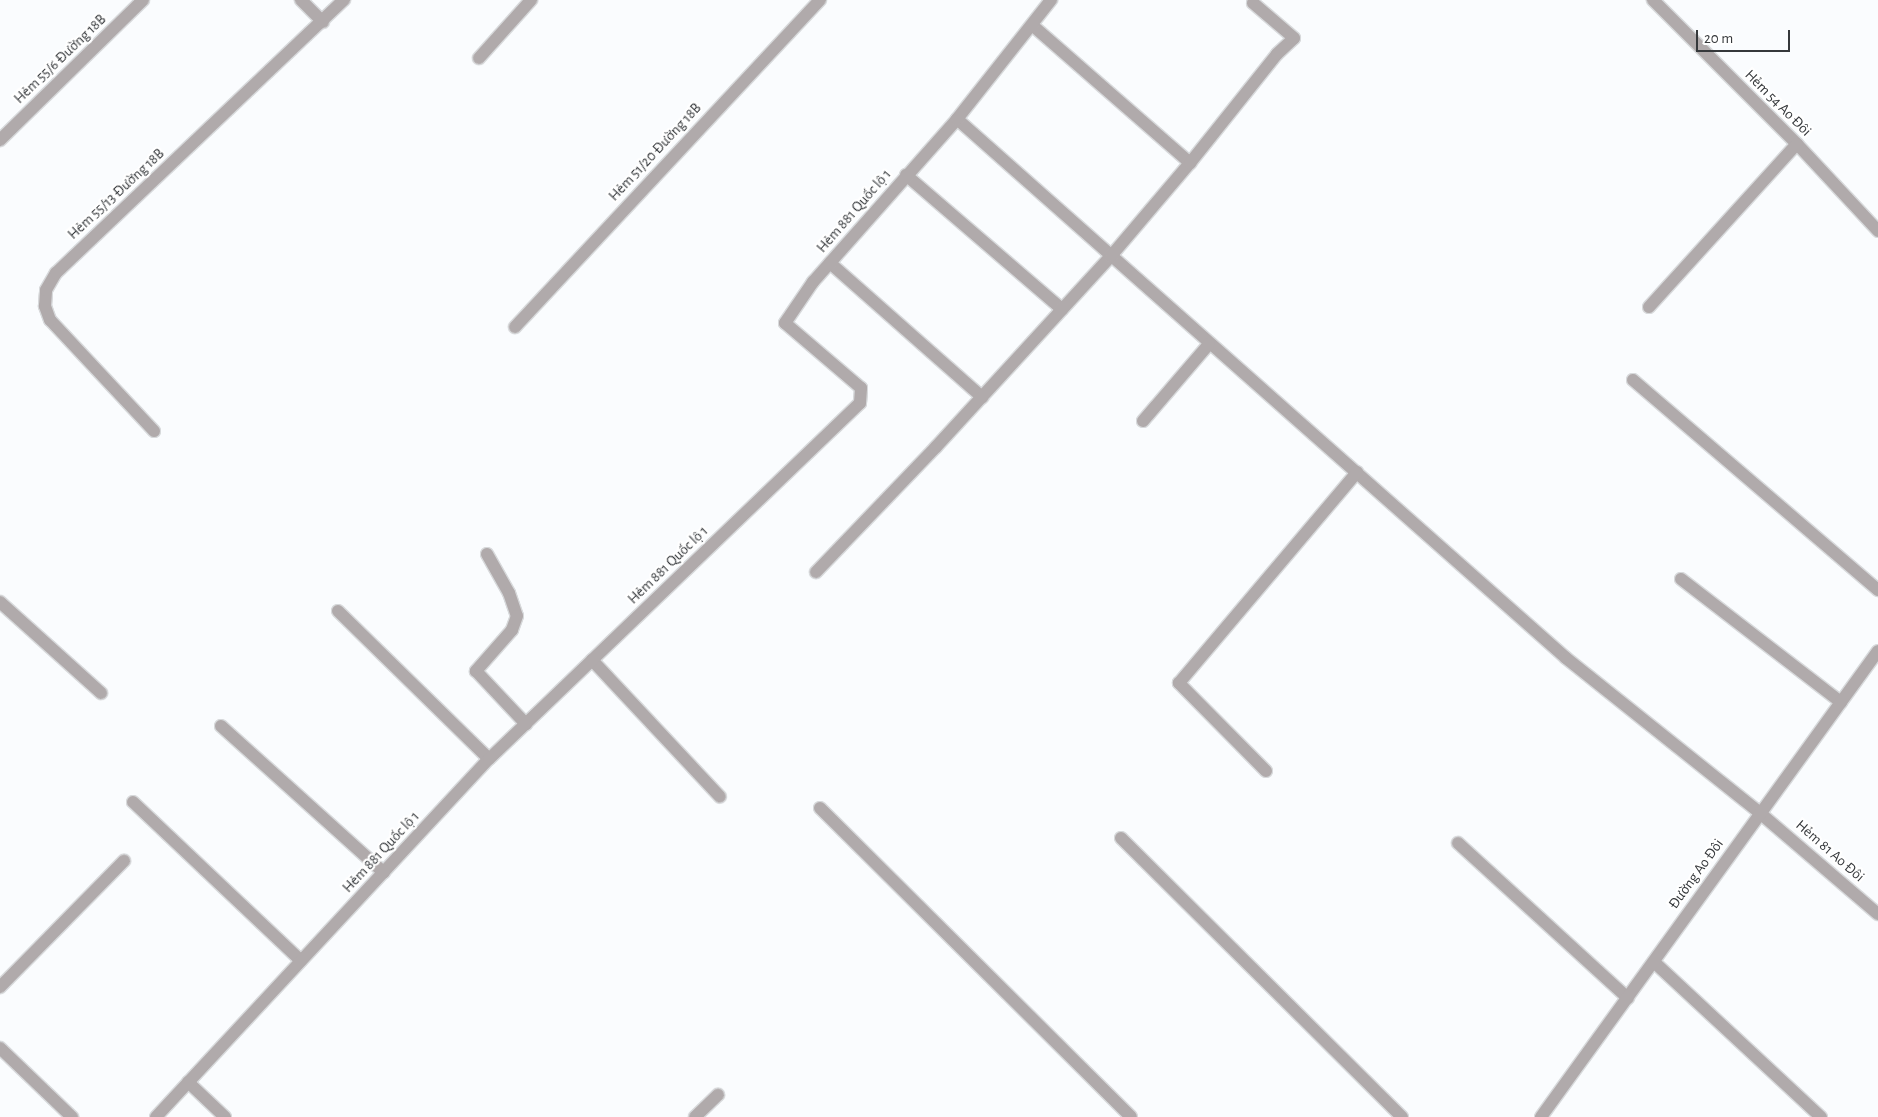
<!DOCTYPE html>
<html>
<head>
<meta charset="utf-8">
<style>
  body { margin:0 }
  #map { position:relative; width:1878px; height:1117px; overflow:hidden; background:#fafcfe; font-family:"Alegreya Sans",sans-serif }
  div>[style] { position:absolute }
  [style*='--x'] { left:calc(var(--x)*1px); top:calc(var(--y)*1px); width:calc(var(--w)*1px); rotate:calc(var(--a)*1deg) }
  .roads { filter:drop-shadow(1px 0 #d7d9db) drop-shadow(-1px 0 #d7d9db) drop-shadow(0 1px #d7d9db) drop-shadow(0 -1px #d7d9db) }
  .minor>* { height:12px; margin:-6px; padding:0 6px; transform-origin:6px; border-radius:6px; background:#b0aaab }
  span { translate:-50% -50%; white-space:nowrap; text-align:center; line-height:1.15; -webkit-text-stroke:4.5px #fff; paint-order:stroke }
  .street-label { font-size:15px; color:#35383b }
  .scale { position:absolute; left:1696px; top:30px; width:94px; height:22px; box-sizing:border-box; border:2px solid #35383b; border-top:0; padding-left:6px; font-size:15px; line-height:18px; white-space:nowrap; color:#35383b; -webkit-text-stroke:4px #fff; paint-order:stroke }
</style>
</head>
<body>
<div id="map">
  <div class="roads">
    <div class="minor">
      <i style="--x:301;--y:0;--w:31;--a:45"></i>
      <i style="--x:1653;--y:0;--w:204;--a:45"></i>
      <i style="--x:1797;--y:144;--w:119;--a:47"></i>
      <i style="--x:1032;--y:25;--w:210;--a:41.1"></i>
      <i style="--x:479;--y:58;--w:78;--a:-48.1"></i>
      <i style="--x:957;--y:119;--w:813;--a:41.51"></i>
      <i style="--x:1566;--y:658;--w:248;--a:38.6"></i>
      <i style="--x:1760;--y:813;--w:155;--a:40.6"></i>
      <i style="--x:0;--y:140;--w:200;--a:-44.4"></i>
      <i style="--x:906;--y:175;--w:206;--a:40.7"></i>
      <i style="--x:830;--y:263;--w:203;--a:41.4"></i>
      <i style="--x:1649;--y:307;--w:220;--a:-47.8"></i>
      <i style="--x:515;--y:327;--w:447;--a:-47"></i>
      <i style="--x:1633;--y:380;--w:323;--a:40.6"></i>
      <i style="--x:1143;--y:421;--w:101;--a:-49.4"></i>
      <i style="--x:154;--y:431;--w:152;--a:-133.1"></i>
      <i style="--x:50;--y:320;--w:15;--a:-110"></i>
      <i style="--x:45;--y:306;--w:16;--a:-86"></i>
      <i style="--x:46;--y:290;--w:20;--a:-60"></i>
      <i style="--x:56;--y:273;--w:397;--a:-43.5"></i>
      <i style="--x:487;--y:554;--w:45;--a:60.6"></i>
      <i style="--x:509;--y:593;--w:24;--a:71"></i>
      <i style="--x:517;--y:616;--w:15;--a:110"></i>
      <i style="--x:512;--y:630;--w:55;--a:131.3"></i>
      <i style="--x:476;--y:671;--w:73;--a:46.7"></i>
      <i style="--x:816;--y:572;--w:173;--a:-46.2"></i>
      <i style="--x:936;--y:447;--w:259;--a:-47.5"></i>
      <i style="--x:1111;--y:256;--w:122;--a:-49.7"></i>
      <i style="--x:1190;--y:163;--w:139;--a:-51.4"></i>
      <i style="--x:1277;--y:54;--w:23;--a:-43"></i>
      <i style="--x:1294;--y:38;--w:54;--a:-139.5"></i>
      <i style="--x:1681;--y:579;--w:202;--a:37.6"></i>
      <i style="--x:0;--y:602;--w:136;--a:42"></i>
      <i style="--x:338;--y:611;--w:211;--a:44.4"></i>
      <i style="--x:592;--y:660;--w:187;--a:46.9"></i>
      <i style="--x:221;--y:726;--w:219;--a:42"></i>
      <i style="--x:1266;--y:771;--w:124;--a:-134.7"></i>
      <i style="--x:1179;--y:683;--w:276;--a:-49.8"></i>
      <i style="--x:133;--y:802;--w:231;--a:43.4"></i>
      <i style="--x:820;--y:808;--w:438;--a:44.8"></i>
      <i style="--x:1121;--y:838;--w:396;--a:44.8"></i>
      <i style="--x:1458;--y:843;--w:230;--a:42.4"></i>
      <i style="--x:1654;--y:962;--w:228;--a:42.9"></i>
      <i style="--x:0;--y:987;--w:177;--a:-45.5"></i>
      <i style="--x:0;--y:1048;--w:100;--a:43.8"></i>
      <i style="--x:188;--y:1082;--w:51;--a:43.4"></i>
      <i style="--x:156;--y:1117;--w:489;--a:-47.1"></i>
      <i style="--x:489;--y:759;--w:514;--a:-43.82"></i>
      <i style="--x:860;--y:403;--w:15;--a:-86"></i>
      <i style="--x:861;--y:388;--w:100;--a:-139.5"></i>
      <i style="--x:785;--y:323;--w:50;--a:-55.7"></i>
      <i style="--x:813;--y:282;--w:217;--a:-48.5"></i>
      <i style="--x:957;--y:119;--w:152;--a:-51.7"></i>
      <i style="--x:695;--y:1117;--w:32;--a:-44"></i>
      <i style="--x:1541;--y:1117;--w:575;--a:-54.13"></i>
    </div>
  </div>
  <div class="street-label">
    <span style="left:60px;top:59px;rotate:-44deg">Hẻm 55/6 Đường 18B</span>
    <span style="left:1778px;top:103px;rotate:45deg">Hẻm 54 Ao Đôi</span>
    <span style="left:655px;top:152px;rotate:-47deg">Hẻm 51/20 Đường 18B</span>
    <span style="left:116px;top:194px;rotate:-43deg">Hẻm 55/13 Đường 18B</span>
    <span style="left:854px;top:211px;rotate:-49deg">Hẻm 881 Quốc lộ 1</span>
    <span style="left:668px;top:565px;rotate:-44deg">Hẻm 881 Quốc lộ 1</span>
    <span style="left:1830px;top:851px;rotate:41deg">Hẻm 81 Ao Đôi</span>
    <span style="left:381px;top:852px;rotate:-47deg">Hẻm 881 Quốc lộ 1</span>
    <span style="left:1696px;top:874px;rotate:-54deg">Đường Ao Đôi</span>
  </div>
  <div class="scale">20 m</div>
</div>
</body>
</html>
